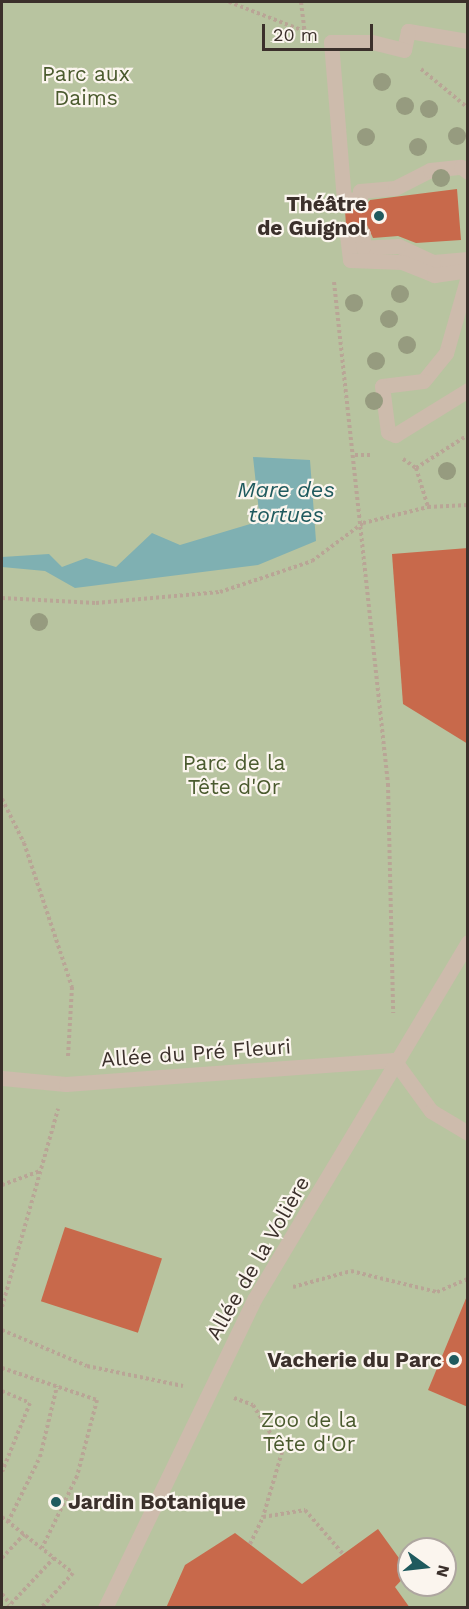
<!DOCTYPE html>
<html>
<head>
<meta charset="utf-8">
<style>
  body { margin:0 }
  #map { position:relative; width:469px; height:1609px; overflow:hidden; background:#f4ebe1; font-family:"Work Sans",sans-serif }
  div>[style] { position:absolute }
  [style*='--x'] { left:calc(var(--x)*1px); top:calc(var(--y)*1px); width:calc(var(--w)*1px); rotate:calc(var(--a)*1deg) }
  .green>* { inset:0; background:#b8c4a0 }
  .water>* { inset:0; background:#7fb0b2 }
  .building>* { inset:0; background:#c8694b; transform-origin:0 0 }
  .path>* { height:4px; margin-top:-2px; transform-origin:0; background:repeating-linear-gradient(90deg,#b9a596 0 3px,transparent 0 6px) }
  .minor>* { height:15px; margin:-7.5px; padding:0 7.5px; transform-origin:7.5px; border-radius:7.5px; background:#cdbbac }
  .trees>* { width:18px; height:18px; margin:-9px; border-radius:50%; background:#969b7f }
  .dots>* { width:16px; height:16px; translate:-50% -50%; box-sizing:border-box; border:3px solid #fbf5ee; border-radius:50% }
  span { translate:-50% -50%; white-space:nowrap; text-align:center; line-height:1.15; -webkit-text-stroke:4.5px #fbf5ee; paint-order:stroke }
  .park-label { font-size:21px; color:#4a5a2e }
  .poi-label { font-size:21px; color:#3b302b; font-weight:700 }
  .right { translate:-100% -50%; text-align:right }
  .left { translate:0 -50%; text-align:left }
  .street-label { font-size:21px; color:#3b302b }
  .water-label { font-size:22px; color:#1f5a5e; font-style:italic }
  .frame { position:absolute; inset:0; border:3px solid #3b302b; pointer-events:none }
  .north { position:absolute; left:397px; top:1537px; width:60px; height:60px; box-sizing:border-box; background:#fbf5ee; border:2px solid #aea6a0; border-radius:50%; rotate:105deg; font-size:16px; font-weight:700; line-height:24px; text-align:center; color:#3b302b }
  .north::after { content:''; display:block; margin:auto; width:21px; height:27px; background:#1f5a5e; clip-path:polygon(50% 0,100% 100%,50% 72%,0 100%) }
  .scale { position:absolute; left:262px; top:24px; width:111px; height:27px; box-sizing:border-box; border:3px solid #3b302b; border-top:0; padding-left:8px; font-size:18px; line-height:21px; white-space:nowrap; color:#3b302b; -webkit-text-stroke:4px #fbf5ee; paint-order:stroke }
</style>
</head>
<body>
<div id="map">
  <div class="green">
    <i style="clip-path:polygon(evenodd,2px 2px,467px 2px,467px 1607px,2px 1608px,2px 2px,409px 1549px,445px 1549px,445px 1585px,409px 1585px,409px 1549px)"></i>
  </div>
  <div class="water">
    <i style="clip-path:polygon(253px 457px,310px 460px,316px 541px,258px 565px,75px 588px,45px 571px,2px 567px,2px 557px,49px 554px,62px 567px,86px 558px,116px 567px,152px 533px,180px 545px,260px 521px)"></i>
  </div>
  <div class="building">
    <i style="clip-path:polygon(457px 189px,461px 240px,416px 243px,398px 236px,373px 238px,367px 225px,346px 225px,345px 210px,365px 207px,370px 200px)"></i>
    <i style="clip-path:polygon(468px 548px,468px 744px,403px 704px,392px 554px)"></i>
    <i style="left:65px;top:1227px;width:102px;height:78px;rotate:18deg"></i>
    <i style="clip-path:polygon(467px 1296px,468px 1297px,468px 1407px,428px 1390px)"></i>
    <i style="clip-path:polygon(378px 1529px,409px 1572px,395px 1587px,410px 1608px,166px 1608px,185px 1565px,235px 1533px,302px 1584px)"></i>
  </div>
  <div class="path">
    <i style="--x:229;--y:2;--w:80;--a:21.1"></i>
    <i style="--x:301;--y:2;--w:35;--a:83"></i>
    <i style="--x:421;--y:69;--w:61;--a:39.7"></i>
    <i style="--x:306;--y:228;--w:18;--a:-3"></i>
    <i style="--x:334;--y:282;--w:505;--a:83.86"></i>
    <i style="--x:388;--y:784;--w:229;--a:88.7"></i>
    <i style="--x:355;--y:455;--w:18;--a:0"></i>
    <i style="--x:403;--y:459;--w:16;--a:35"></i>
    <i style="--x:416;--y:468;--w:41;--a:72.9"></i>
    <i style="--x:416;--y:468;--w:62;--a:-32.4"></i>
    <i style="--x:2;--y:598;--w:94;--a:3"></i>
    <i style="--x:96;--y:603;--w:124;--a:-5.1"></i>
    <i style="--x:220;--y:592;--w:97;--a:-18.6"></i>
    <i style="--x:312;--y:561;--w:64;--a:-36.7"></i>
    <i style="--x:363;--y:523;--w:67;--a:-13.8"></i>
    <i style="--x:428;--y:507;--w:40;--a:-2.9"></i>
    <i style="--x:2;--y:799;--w:49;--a:63.4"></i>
    <i style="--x:24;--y:843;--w:152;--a:71.6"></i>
    <i style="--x:72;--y:987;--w:70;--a:93.3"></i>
    <i style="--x:2;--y:1185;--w:40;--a:-20.2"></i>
    <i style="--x:293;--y:1287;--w:60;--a:-15.4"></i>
    <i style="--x:351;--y:1271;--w:89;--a:13.7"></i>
    <i style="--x:437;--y:1292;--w:34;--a:-23"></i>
    <i style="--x:2;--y:1307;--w:206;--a:-74.2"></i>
    <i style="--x:2;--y:1330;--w:92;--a:23"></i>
    <i style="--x:87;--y:1366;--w:98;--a:11.8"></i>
    <i style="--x:2;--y:1368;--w:100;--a:18.6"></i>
    <i style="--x:97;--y:1400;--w:79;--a:104.7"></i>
    <i style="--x:77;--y:1476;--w:80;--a:115.9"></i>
    <i style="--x:2;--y:1391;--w:30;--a:23"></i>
    <i style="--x:30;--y:1403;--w:74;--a:112.1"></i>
    <i style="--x:234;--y:1398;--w:20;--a:20"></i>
    <i style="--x:253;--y:1405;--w:55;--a:58.3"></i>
    <i style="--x:282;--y:1452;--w:68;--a:106.3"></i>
    <i style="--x:2;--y:1517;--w:90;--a:38.3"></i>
    <i style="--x:73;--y:1573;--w:47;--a:132.4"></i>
    <i style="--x:8;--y:1522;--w:72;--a:-63.8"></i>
    <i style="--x:40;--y:1457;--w:73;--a:-76.5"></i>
    <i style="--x:250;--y:1544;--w:30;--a:-64"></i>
    <i style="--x:263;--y:1517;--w:43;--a:-9.5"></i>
    <i style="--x:305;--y:1510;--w:58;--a:49.2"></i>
    <i style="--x:2;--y:1558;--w:33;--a:-47"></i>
    <i style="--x:2;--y:1594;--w:13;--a:51"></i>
    <i style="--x:7;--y:1608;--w:69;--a:-46.8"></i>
  </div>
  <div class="minor">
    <i style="--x:468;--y:41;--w:61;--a:-170.5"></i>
    <i style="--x:408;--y:31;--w:19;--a:102"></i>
    <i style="--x:404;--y:50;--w:34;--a:-166"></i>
    <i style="--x:371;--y:42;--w:40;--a:180"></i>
    <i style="--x:331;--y:42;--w:159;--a:85.3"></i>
    <i style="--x:344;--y:200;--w:16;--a:-4"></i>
    <i style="--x:360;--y:199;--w:8;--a:-90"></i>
    <i style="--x:360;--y:191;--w:35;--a:-5"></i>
    <i style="--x:395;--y:188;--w:39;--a:-27"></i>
    <i style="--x:430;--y:170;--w:31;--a:-6"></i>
    <i style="--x:461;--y:167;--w:9;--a:36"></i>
    <i style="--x:468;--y:259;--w:35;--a:175"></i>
    <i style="--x:433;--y:262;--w:38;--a:-155"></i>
    <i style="--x:398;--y:246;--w:35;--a:177"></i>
    <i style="--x:363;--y:248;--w:14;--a:-90"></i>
    <i style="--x:363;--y:234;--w:16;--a:176"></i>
    <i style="--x:347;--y:235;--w:25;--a:83"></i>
    <i style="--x:350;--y:260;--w:52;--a:2.2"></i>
    <i style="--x:402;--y:262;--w:35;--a:22"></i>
    <i style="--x:434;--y:275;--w:34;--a:-8"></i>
    <i style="--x:468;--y:276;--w:80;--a:105.9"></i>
    <i style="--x:446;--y:353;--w:36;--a:129"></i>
    <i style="--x:423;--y:381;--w:41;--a:173"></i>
    <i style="--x:382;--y:386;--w:46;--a:82.6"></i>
    <i style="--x:388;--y:432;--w:8;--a:23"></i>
    <i style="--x:395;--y:435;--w:86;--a:-31.7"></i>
    <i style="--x:394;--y:1060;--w:63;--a:54"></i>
    <i style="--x:431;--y:1111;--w:43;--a:30.7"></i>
    <i style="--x:2;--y:1078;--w:64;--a:5.4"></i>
    <i style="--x:66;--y:1084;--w:329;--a:-4.2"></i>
    <i style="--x:105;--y:1608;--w:344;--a:-64.2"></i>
    <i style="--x:255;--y:1298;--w:415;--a:-59.1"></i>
  </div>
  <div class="trees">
    <i style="left:382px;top:82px"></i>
    <i style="left:405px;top:106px"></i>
    <i style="left:429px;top:109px"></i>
    <i style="left:457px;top:136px"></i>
    <i style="left:366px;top:137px"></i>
    <i style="left:418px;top:147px"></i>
    <i style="left:441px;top:178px"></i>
    <i style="left:400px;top:294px"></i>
    <i style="left:354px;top:303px"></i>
    <i style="left:389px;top:319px"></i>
    <i style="left:407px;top:345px"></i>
    <i style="left:376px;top:361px"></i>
    <i style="left:374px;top:401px"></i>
    <i style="left:447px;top:471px"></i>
    <i style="left:39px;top:622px"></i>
  </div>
  <div class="dots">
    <i style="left:379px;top:216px;background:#1f5a5e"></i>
    <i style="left:454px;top:1360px;background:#1f5a5e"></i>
    <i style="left:56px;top:1502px;background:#1f5a5e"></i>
  </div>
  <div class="park-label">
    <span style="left:86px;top:86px">Parc aux<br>Daims</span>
    <span style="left:234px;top:775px">Parc de la<br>Tête d'Or</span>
    <span style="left:309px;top:1432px">Zoo de la<br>Tête d'Or</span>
  </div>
  <div class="poi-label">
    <span class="right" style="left:367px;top:216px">Théâtre<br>de Guignol</span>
    <span class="right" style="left:442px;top:1360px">Vacherie du Parc</span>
    <span class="left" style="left:68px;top:1502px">Jardin Botanique</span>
  </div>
  <div class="street-label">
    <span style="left:196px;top:1053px;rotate:-4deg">Allée du Pré Fleuri</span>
    <span style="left:258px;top:1258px;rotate:-60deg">Allée de la Volière</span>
  </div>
  <div class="water-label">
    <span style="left:286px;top:502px">Mare des<br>tortues</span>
  </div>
  <div class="frame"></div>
  <div class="north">N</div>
  <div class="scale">20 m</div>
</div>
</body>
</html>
